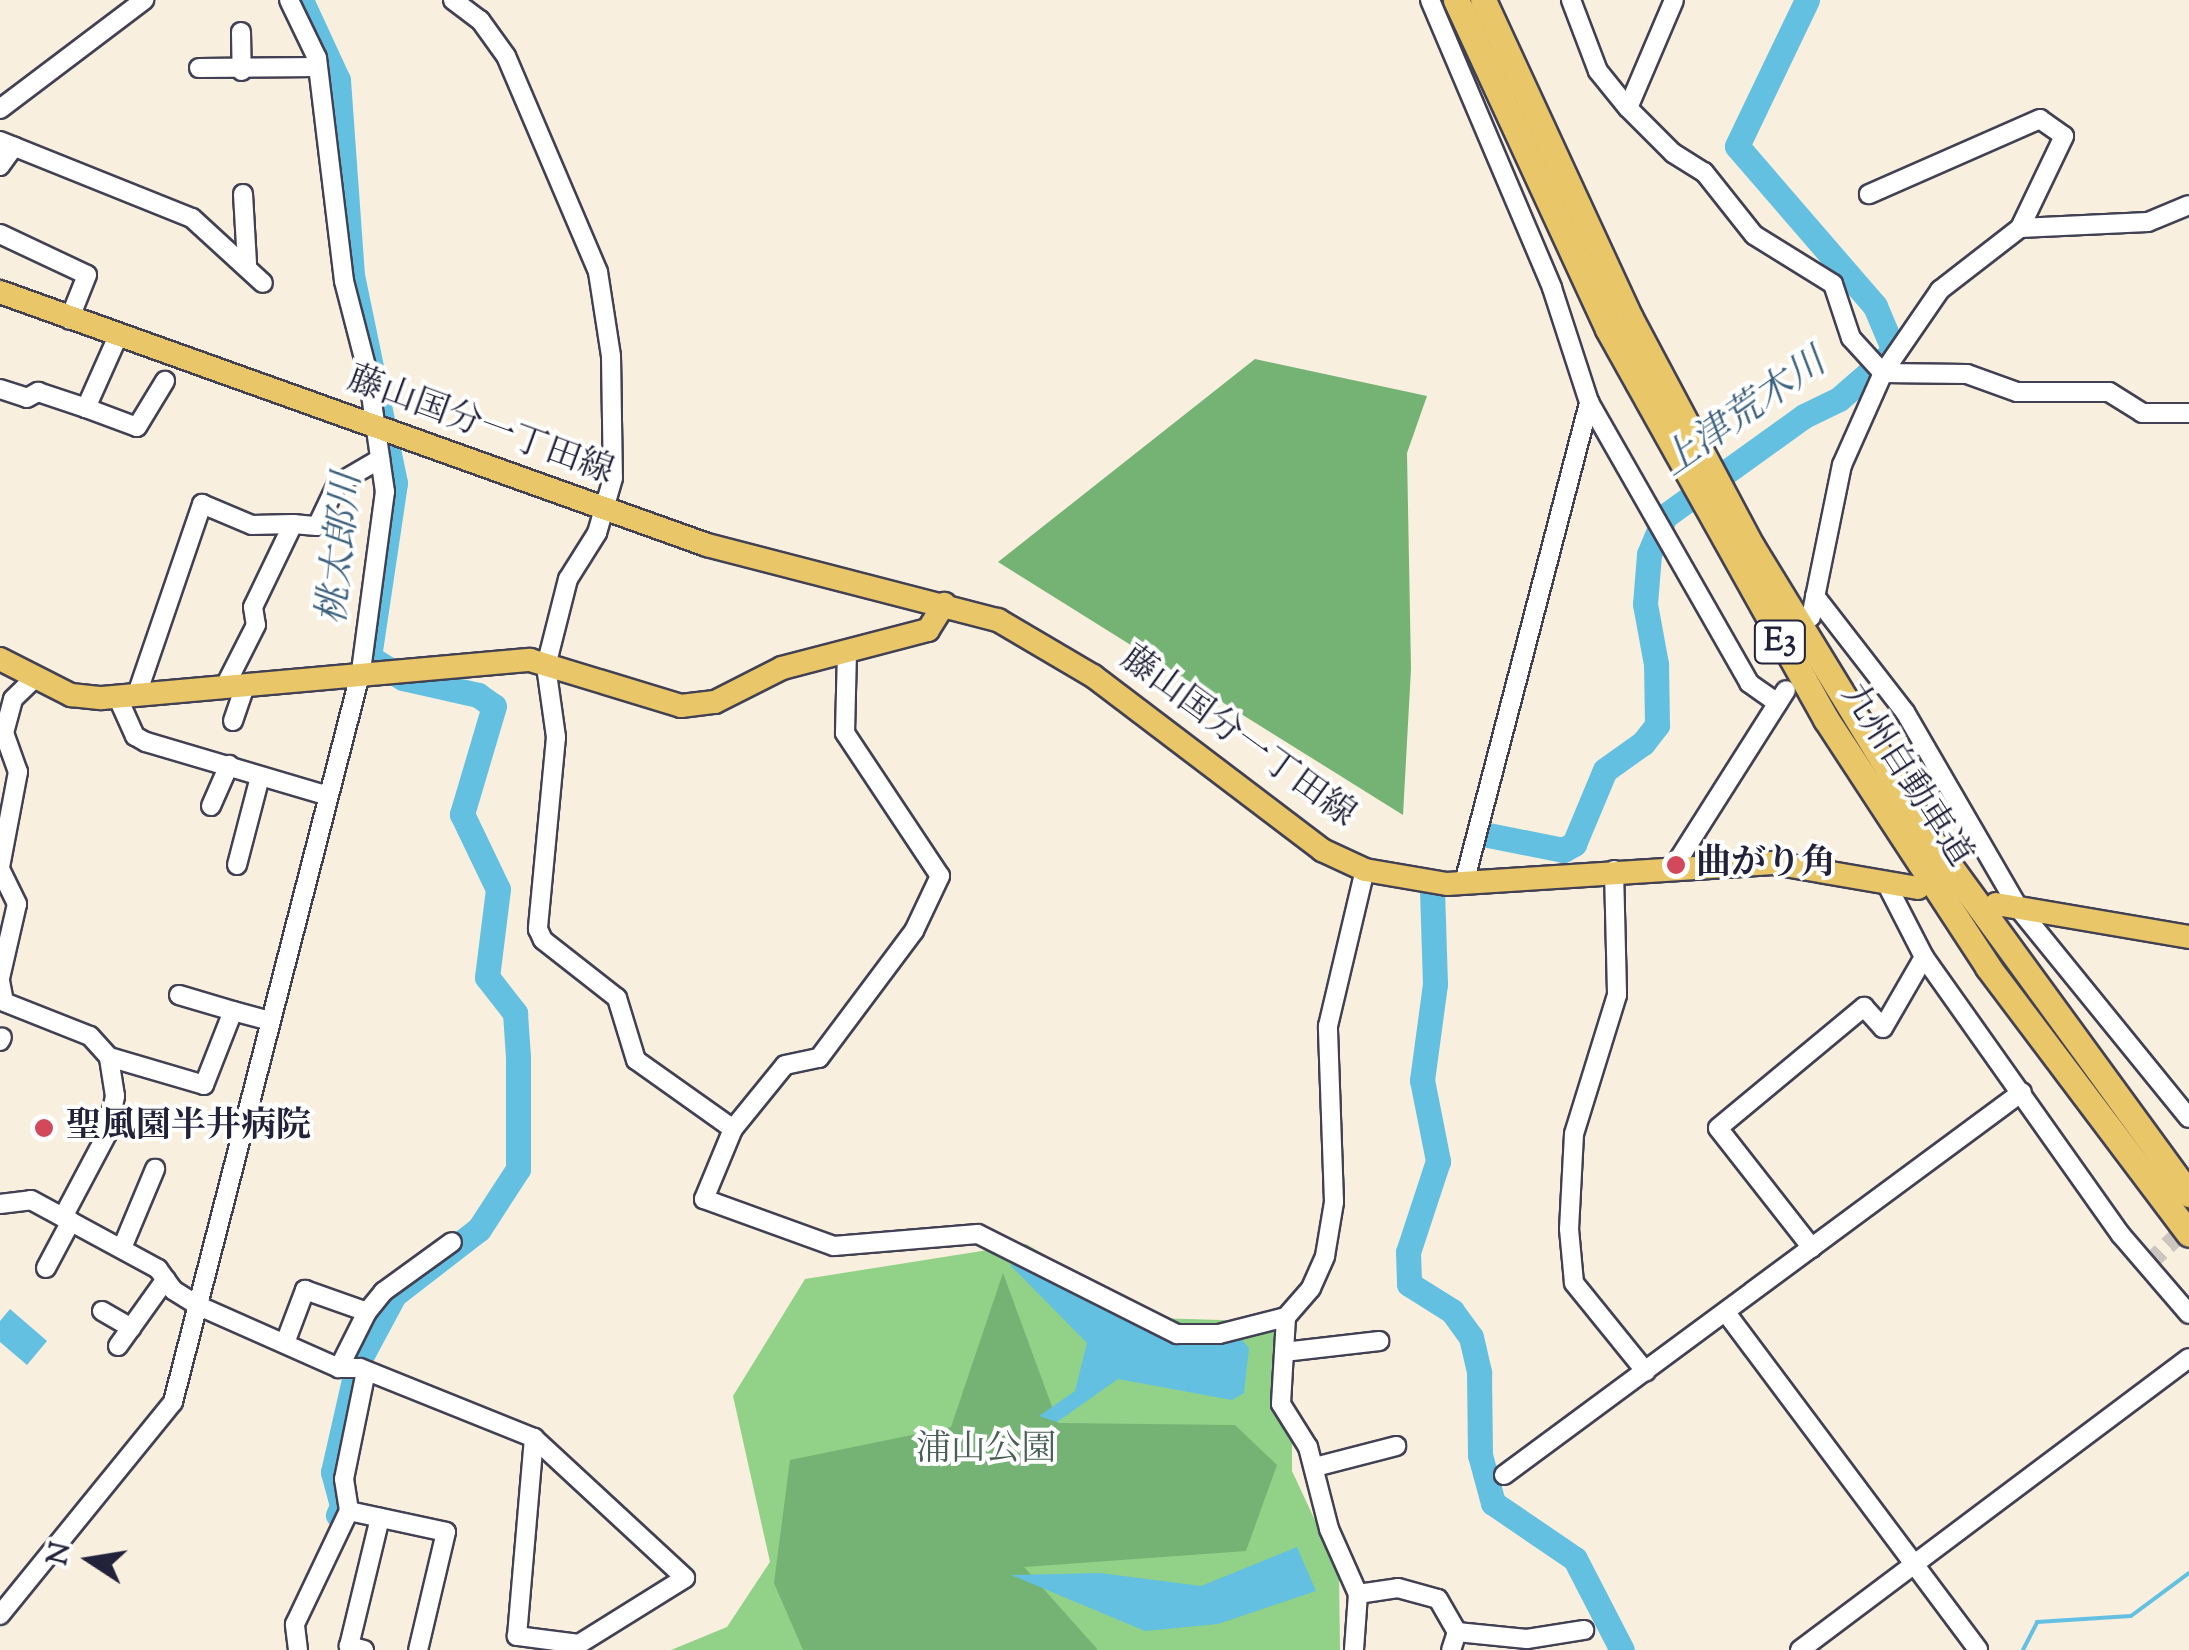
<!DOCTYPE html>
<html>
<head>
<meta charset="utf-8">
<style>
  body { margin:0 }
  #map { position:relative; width:2189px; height:1650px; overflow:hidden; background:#f8efdf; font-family:"Sorts Mill Goudy","Noto Serif JP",serif }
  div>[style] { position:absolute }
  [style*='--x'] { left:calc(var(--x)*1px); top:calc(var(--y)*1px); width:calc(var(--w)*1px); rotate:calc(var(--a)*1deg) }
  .green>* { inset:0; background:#91d188 }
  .forest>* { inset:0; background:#74b374 }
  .water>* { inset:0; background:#63c0e1 }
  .stream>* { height:4px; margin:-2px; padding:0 2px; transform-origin:2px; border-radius:2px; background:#63c0e1 }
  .river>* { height:25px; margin:-12.5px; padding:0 12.5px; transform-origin:12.5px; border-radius:12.5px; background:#63c0e1 }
  .minor-tunnel>* { height:18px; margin-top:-9px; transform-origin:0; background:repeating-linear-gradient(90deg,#cdc6be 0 18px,transparent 0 27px) }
  .roads { filter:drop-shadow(2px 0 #424154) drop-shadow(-2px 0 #424154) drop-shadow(0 2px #424154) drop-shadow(0 -2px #424154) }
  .minor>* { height:18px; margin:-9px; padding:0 9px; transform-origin:9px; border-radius:9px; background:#fff }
  .major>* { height:22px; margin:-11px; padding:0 11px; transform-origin:11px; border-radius:11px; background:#e9c769 }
  .highway>* { height:25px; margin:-12.5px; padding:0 12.5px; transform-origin:12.5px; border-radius:12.5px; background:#e9c769 }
  .dots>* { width:28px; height:28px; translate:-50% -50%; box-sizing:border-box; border:5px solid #fff; border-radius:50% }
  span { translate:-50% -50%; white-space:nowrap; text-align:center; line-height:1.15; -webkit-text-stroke:8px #fff; paint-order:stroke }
  .shield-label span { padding:2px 8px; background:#fff; border:2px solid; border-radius:8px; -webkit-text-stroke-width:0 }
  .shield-label { font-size:32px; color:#22223b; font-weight:700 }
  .street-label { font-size:35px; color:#22223b }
  .poi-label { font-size:35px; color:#22223b; font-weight:700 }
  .left { translate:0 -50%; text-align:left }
  .park-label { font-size:35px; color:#495f56 }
  .water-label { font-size:38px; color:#3c617d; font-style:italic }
  .north { position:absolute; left:40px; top:1510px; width:100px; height:100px; -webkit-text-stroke:8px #fff; paint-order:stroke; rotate:282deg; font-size:28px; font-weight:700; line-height:40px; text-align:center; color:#22223b }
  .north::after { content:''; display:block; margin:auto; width:35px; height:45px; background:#22223b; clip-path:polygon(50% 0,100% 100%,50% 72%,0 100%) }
</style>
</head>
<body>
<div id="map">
  <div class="green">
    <i style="clip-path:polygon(1026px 1244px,1154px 1318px,1292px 1322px,1292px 1471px,1339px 1572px,1340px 1650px,671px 1650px,727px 1627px,770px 1562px,733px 1396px,805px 1279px)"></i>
  </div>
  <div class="forest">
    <i style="clip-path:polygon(1255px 359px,1427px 396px,1407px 453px,1411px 669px,1403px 815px,998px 562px)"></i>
    <i style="clip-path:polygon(1003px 1273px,1058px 1423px,1235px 1425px,1277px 1465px,1246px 1551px,1024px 1567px,1098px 1650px,803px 1650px,774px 1583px,790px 1460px,951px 1427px)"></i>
  </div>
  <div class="water">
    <i style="clip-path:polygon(1032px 1263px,1178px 1339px,1241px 1339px,1249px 1348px,1244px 1393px,1232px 1400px,1118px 1379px,1057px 1422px,1039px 1416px,1075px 1391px,1087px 1343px,1010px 1265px)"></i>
    <i style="clip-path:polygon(10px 1309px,47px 1341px,27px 1365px,0 1342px,0 1321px)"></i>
    <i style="clip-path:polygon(1297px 1547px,1316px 1591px,1218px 1624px,1145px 1631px,1011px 1575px,1100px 1573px,1201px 1586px)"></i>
  </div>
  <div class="stream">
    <i style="--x:2023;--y:1650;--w:31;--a:-63"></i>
    <i style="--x:2037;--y:1622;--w:94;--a:-3.7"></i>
    <i style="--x:2131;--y:1616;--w:72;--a:-36.6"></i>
  </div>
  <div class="river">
    <i style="--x:301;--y:0;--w:88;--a:65.2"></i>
    <i style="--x:338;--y:80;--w:196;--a:85.9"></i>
    <i style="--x:352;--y:275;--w:212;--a:78.3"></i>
    <i style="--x:395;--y:483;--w:176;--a:98.5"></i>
    <i style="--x:369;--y:657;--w:40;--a:32"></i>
    <i style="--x:403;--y:678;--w:77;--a:12.8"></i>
    <i style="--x:478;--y:695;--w:19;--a:35"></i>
    <i style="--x:494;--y:706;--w:113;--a:106.5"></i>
    <i style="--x:462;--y:814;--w:83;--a:64.4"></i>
    <i style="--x:498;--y:889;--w:89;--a:97.1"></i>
    <i style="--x:487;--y:977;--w:46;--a:52.1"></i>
    <i style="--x:515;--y:1013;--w:44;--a:86.1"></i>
    <i style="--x:518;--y:1057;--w:112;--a:90"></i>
    <i style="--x:518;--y:1169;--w:72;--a:123"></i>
    <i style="--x:479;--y:1229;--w:108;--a:142.2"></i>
    <i style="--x:394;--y:1295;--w:76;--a:118.2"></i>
    <i style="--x:358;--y:1362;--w:113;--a:102.8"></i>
    <i style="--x:333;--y:1472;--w:35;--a:75"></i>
    <i style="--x:342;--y:1506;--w:10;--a:114"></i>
    <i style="--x:1483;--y:834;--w:82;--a:11.3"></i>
    <i style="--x:1563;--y:850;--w:13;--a:-29"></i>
    <i style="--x:1574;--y:844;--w:80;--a:-67.3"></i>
    <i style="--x:1605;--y:770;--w:47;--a:-35.4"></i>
    <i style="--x:1643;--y:743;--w:23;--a:-52"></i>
    <i style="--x:1657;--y:725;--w:61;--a:-90.9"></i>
    <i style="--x:1656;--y:664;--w:61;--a:-100.4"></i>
    <i style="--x:1645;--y:604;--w:50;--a:-85.4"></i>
    <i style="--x:1649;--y:554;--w:41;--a:-67.2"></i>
    <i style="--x:1665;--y:516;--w:171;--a:-35.7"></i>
    <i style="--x:1804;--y:416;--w:39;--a:-26"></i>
    <i style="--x:1839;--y:399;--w:73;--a:-41.1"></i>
    <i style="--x:1894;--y:351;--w:49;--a:-112.9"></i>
    <i style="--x:1875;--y:306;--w:211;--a:-130.8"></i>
    <i style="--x:1737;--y:146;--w:162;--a:-64.4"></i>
    <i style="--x:1432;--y:889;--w:95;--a:88.2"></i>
    <i style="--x:1435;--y:984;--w:97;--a:97.7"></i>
    <i style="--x:1422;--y:1080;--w:83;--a:78.8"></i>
    <i style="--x:1438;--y:1161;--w:96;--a:108.2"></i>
    <i style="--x:1408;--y:1252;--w:32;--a:88"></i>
    <i style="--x:1409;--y:1284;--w:51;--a:32.1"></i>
    <i style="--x:1452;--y:1311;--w:32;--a:54"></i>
    <i style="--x:1471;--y:1337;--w:37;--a:77"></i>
    <i style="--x:1479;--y:1373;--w:82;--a:89.3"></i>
    <i style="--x:1480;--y:1455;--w:50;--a:74.8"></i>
    <i style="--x:1493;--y:1503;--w:99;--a:34.3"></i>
    <i style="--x:1575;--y:1559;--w:102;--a:62.7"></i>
  </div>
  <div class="minor-tunnel">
    <i style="--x:2148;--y:1264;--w:57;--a:-43.6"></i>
  </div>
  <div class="roads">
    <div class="minor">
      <i style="--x:453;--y:0;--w:34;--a:37"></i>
      <i style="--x:480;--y:20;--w:44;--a:54.2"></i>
      <i style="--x:506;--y:56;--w:235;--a:66.9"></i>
      <i style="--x:598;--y:272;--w:85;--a:81.2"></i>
      <i style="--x:611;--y:356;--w:122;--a:89.1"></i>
      <i style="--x:613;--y:478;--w:57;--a:106.2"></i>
      <i style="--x:597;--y:533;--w:54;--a:122.2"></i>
      <i style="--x:568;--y:579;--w:90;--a:104.2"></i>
      <i style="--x:546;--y:666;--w:72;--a:82"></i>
      <i style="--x:556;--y:737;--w:193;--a:95.4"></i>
      <i style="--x:538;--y:929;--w:12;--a:66"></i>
      <i style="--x:543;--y:940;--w:94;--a:38.1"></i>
      <i style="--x:617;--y:998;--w:65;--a:73"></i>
      <i style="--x:636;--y:1060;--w:119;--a:35.4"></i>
      <i style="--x:733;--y:1129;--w:82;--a:-50.9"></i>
      <i style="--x:785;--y:1065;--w:35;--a:-12"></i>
      <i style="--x:819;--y:1058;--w:159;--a:-53.2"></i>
      <i style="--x:914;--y:931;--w:61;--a:-64.7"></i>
      <i style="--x:940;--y:876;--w:172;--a:-123.6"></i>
      <i style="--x:845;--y:733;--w:82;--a:-88.6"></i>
      <i style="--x:1430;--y:0;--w:313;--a:67"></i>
      <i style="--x:1552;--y:288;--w:120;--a:72"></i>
      <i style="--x:1589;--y:402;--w:323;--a:60.3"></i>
      <i style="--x:1749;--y:683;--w:35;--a:35"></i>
      <i style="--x:1571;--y:0;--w:76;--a:69.2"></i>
      <i style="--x:1598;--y:71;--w:48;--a:51"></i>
      <i style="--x:1628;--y:108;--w:64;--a:45"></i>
      <i style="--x:1673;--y:153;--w:36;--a:32"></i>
      <i style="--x:1704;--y:172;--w:80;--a:51.6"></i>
      <i style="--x:1754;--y:235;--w:93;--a:31.8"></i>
      <i style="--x:1833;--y:284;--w:57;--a:71.6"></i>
      <i style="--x:1851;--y:338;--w:47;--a:47.6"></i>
      <i style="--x:1883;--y:373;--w:84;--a:0.7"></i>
      <i style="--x:1967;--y:374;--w:53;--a:19.8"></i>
      <i style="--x:2017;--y:392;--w:92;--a:0"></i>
      <i style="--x:2109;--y:392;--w:39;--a:32"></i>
      <i style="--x:2142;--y:413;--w:47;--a:0"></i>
      <i style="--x:241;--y:32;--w:39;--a:89"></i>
      <i style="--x:199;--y:68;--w:119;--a:-0.5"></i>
      <i style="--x:1628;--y:108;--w:117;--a:-66.9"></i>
      <i style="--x:0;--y:109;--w:181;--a:-37.1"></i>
      <i style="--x:0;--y:141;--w:207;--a:21.9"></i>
      <i style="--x:192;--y:218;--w:96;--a:42.5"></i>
      <i style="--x:0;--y:166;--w:24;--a:-54"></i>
      <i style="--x:243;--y:194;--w:70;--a:86.7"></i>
      <i style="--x:2020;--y:228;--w:128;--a:-2.7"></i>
      <i style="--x:2148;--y:222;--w:44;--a:-22.5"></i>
      <i style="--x:0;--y:234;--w:96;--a:25.2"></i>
      <i style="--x:87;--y:275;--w:48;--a:111.8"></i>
      <i style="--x:118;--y:336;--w:79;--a:114"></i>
      <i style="--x:86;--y:408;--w:54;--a:20.4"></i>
      <i style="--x:137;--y:427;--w:54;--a:-58.7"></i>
      <i style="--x:0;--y:389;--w:28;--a:18"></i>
      <i style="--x:27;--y:398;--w:13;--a:-29"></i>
      <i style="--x:38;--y:392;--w:51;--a:18.4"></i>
      <i style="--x:293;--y:524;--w:24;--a:5"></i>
      <i style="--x:317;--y:526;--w:47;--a:-64.5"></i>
      <i style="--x:337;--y:484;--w:50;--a:-30.2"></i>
      <i style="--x:1815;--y:596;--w:147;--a:52.2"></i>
      <i style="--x:1905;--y:712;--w:228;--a:59.9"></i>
      <i style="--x:2019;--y:909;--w:269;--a:50.9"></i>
      <i style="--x:1811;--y:617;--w:155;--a:-78.5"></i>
      <i style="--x:1842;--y:465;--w:101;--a:-66"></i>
      <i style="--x:1883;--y:373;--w:101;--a:-55.5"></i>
      <i style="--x:1940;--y:290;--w:101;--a:-37.8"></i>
      <i style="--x:2020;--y:228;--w:102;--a:-64.4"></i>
      <i style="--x:2064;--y:136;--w:29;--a:-145"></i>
      <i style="--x:2040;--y:119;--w:187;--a:156.3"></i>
      <i style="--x:137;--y:694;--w:201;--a:-71.1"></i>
      <i style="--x:202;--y:504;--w:54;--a:22.8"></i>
      <i style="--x:252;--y:525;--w:41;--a:-1.4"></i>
      <i style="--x:293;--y:524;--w:92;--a:115.7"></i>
      <i style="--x:253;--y:607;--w:18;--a:81"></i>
      <i style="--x:256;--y:625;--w:68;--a:116.9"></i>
      <i style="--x:117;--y:696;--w:44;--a:65.8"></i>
      <i style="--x:135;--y:736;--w:13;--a:29"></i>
      <i style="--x:146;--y:742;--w:190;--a:16.5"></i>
      <i style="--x:233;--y:721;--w:39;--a:-71"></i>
      <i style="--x:211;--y:806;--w:45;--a:-66.3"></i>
      <i style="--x:237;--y:865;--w:91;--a:-75.4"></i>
      <i style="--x:1675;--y:865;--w:207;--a:-57.6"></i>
      <i style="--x:0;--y:867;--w:97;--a:-79.3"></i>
      <i style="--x:18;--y:772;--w:41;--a:-109.7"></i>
      <i style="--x:4;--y:733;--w:35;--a:-75"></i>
      <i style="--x:13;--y:699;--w:32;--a:-44"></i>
      <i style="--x:0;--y:869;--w:39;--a:64"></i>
      <i style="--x:17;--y:904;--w:76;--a:102.9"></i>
      <i style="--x:1614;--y:870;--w:125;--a:88.6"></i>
      <i style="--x:1617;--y:995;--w:145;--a:107.2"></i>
      <i style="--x:1574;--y:1134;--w:95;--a:93"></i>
      <i style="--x:1569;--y:1229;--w:54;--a:84.7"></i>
      <i style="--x:1574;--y:1283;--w:114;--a:51"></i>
      <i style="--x:1885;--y:881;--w:85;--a:62.8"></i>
      <i style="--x:1924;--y:957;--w:341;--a:54.7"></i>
      <i style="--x:2121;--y:1235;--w:104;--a:49.3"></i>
      <i style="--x:1464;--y:883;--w:497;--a:-75.4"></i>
      <i style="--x:0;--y:981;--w:21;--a:79"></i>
      <i style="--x:4;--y:1002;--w:92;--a:21.6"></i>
      <i style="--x:90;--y:1036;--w:28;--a:48"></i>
      <i style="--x:109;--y:1057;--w:99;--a:16.4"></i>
      <i style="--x:204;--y:1085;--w:79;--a:-68.6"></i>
      <i style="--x:233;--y:1011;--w:38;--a:15"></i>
      <i style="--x:179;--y:995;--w:56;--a:16.5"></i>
      <i style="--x:0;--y:1041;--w:4;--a:-63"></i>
      <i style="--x:733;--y:1129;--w:76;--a:112.5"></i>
      <i style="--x:704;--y:1199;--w:138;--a:19.9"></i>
      <i style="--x:834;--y:1246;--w:144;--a:-4.8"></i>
      <i style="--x:978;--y:1234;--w:223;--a:26.7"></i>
      <i style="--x:1177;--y:1334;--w:42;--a:0"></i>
      <i style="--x:1219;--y:1334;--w:69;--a:-14.2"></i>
      <i style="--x:1286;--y:1317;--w:38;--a:-49"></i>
      <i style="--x:1311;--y:1288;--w:35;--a:-66"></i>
      <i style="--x:1325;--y:1256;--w:55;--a:-80.5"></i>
      <i style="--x:1334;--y:1202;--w:176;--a:-92"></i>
      <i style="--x:1328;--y:1026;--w:160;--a:-76.7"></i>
      <i style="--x:0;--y:1204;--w:31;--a:-7"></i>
      <i style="--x:31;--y:1200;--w:145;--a:28.5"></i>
      <i style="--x:158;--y:1269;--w:26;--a:54"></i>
      <i style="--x:173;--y:1290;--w:31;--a:32"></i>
      <i style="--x:199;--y:1306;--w:153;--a:23.9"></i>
      <i style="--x:339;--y:1368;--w:21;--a:0"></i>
      <i style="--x:360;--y:1368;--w:188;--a:21.9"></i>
      <i style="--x:63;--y:1217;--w:94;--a:-62.1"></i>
      <i style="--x:107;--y:1134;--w:39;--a:-78"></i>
      <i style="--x:115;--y:1096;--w:39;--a:-99"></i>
      <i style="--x:122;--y:1248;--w:86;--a:-67.3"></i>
      <i style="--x:1812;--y:1248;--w:152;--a:-128.1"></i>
      <i style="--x:1718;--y:1128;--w:190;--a:-39.7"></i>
      <i style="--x:1864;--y:1007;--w:28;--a:48"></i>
      <i style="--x:1883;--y:1028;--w:82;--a:-60"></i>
      <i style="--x:46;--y:1268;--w:53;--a:-62"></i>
      <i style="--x:102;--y:1311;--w:34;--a:30"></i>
      <i style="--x:367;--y:1312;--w:26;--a:-51"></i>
      <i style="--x:383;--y:1292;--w:85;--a:-35.9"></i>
      <i style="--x:1727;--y:1314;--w:419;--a:53.2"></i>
      <i style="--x:1286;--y:1317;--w:87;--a:93.3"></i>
      <i style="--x:1281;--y:1404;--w:51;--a:57.9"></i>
      <i style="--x:1308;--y:1447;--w:85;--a:75.6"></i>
      <i style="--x:1329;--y:1529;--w:71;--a:66"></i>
      <i style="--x:1358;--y:1594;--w:56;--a:94.1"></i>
      <i style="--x:285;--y:1343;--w:57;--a:-69.3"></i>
      <i style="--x:305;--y:1290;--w:66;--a:19.5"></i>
      <i style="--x:367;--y:1312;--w:63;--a:116.6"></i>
      <i style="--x:118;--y:1346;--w:82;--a:-54.4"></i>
      <i style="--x:1284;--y:1352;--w:96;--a:-6.6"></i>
      <i style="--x:366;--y:1371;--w:110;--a:101.5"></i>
      <i style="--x:344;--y:1479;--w:32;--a:81"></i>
      <i style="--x:349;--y:1511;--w:99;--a:12.2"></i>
      <i style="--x:446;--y:1532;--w:121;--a:103.3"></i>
      <i style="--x:534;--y:1438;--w:206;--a:42.8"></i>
      <i style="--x:685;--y:1578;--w:125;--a:148.1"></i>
      <i style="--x:579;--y:1644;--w:63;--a:-172.6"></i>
      <i style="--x:517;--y:1636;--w:199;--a:-85.1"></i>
      <i style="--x:1315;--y:1467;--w:84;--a:-14.5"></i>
      <i style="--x:1504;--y:1475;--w:644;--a:-36.48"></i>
      <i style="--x:1358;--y:1594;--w:40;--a:-8.5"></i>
      <i style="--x:1398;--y:1588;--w:41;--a:15.4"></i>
      <i style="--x:1438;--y:1599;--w:38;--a:60"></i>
      <i style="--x:1457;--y:1632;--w:19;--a:108"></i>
      <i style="--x:0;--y:1615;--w:274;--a:-50.9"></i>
      <i style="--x:173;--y:1402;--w:755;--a:-75.58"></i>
      <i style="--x:361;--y:671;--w:181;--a:-82.4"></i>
      <i style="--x:385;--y:492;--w:119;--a:-98.2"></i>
      <i style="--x:368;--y:374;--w:96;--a:-104.5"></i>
      <i style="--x:344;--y:281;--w:225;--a:-96.9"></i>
      <i style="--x:317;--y:58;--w:64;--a:-115.8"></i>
      <i style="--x:1457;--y:1632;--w:70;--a:5.7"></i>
      <i style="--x:1527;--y:1639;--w:58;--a:-9"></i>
      <i style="--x:298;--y:1650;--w:26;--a:-97"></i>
      <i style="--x:295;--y:1624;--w:125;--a:-64.5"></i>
      <i style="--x:364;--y:1650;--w:16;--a:-165"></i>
      <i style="--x:349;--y:1646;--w:132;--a:-76.4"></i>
      <i style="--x:1800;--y:1650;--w:486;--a:-36.9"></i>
    </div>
    <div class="major">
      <i style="--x:0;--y:292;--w:751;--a:19.69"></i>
      <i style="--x:707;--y:545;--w:301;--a:14.5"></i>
      <i style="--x:998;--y:620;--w:110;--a:30.5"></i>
      <i style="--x:1093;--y:676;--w:288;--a:37.2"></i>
      <i style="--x:1322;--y:850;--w:47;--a:24.9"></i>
      <i style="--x:1365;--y:870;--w:83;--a:9.7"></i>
      <i style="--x:1447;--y:884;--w:327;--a:-3.7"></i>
      <i style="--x:1773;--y:863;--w:147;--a:9.8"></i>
      <i style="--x:0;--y:659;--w:80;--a:26.9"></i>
      <i style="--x:71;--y:695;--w:31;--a:6"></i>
      <i style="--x:102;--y:698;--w:430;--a:-5.1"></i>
      <i style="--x:530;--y:660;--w:158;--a:16.9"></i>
      <i style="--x:681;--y:706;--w:34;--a:-7"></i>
      <i style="--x:715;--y:702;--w:75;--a:-26.9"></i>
      <i style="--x:782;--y:668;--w:151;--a:-14.6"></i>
      <i style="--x:928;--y:630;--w:31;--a:-58"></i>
      <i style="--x:1996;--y:904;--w:196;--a:9.7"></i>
    </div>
    <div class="highway">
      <i style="--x:1456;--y:0;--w:362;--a:65.2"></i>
      <i style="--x:1608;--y:329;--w:447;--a:60.8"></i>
      <i style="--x:1826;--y:719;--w:296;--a:56.8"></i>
      <i style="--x:1988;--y:967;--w:334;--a:53"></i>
      <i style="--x:1483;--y:0;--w:350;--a:65.2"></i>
      <i style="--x:1630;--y:318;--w:259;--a:62"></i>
      <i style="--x:1752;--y:547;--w:356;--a:58.5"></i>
      <i style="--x:1938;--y:850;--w:426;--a:53.9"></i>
    </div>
  </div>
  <div class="dots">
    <i style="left:1676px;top:865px;background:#d1495b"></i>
    <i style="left:44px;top:1128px;background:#d1495b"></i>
  </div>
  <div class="shield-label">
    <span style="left:1780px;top:642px">E3</span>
  </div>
  <div class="street-label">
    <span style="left:480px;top:427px;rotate:20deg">藤山国分一丁田線</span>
    <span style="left:1237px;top:738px;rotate:36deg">藤山国分一丁田線</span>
    <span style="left:1905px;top:776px;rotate:57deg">九州自動車道</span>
  </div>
  <div class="poi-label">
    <span class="left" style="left:1696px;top:865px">曲がり角</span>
    <span class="left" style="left:66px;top:1128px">聖風園半井病院</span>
  </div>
  <div class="park-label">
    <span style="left:986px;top:1451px">浦山公園</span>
  </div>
  <div class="water-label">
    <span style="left:1745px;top:415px;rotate:-35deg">上津荒木川</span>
    <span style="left:343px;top:549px;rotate:-84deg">桃太郎川</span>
  </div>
  <div class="north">N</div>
</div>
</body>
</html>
